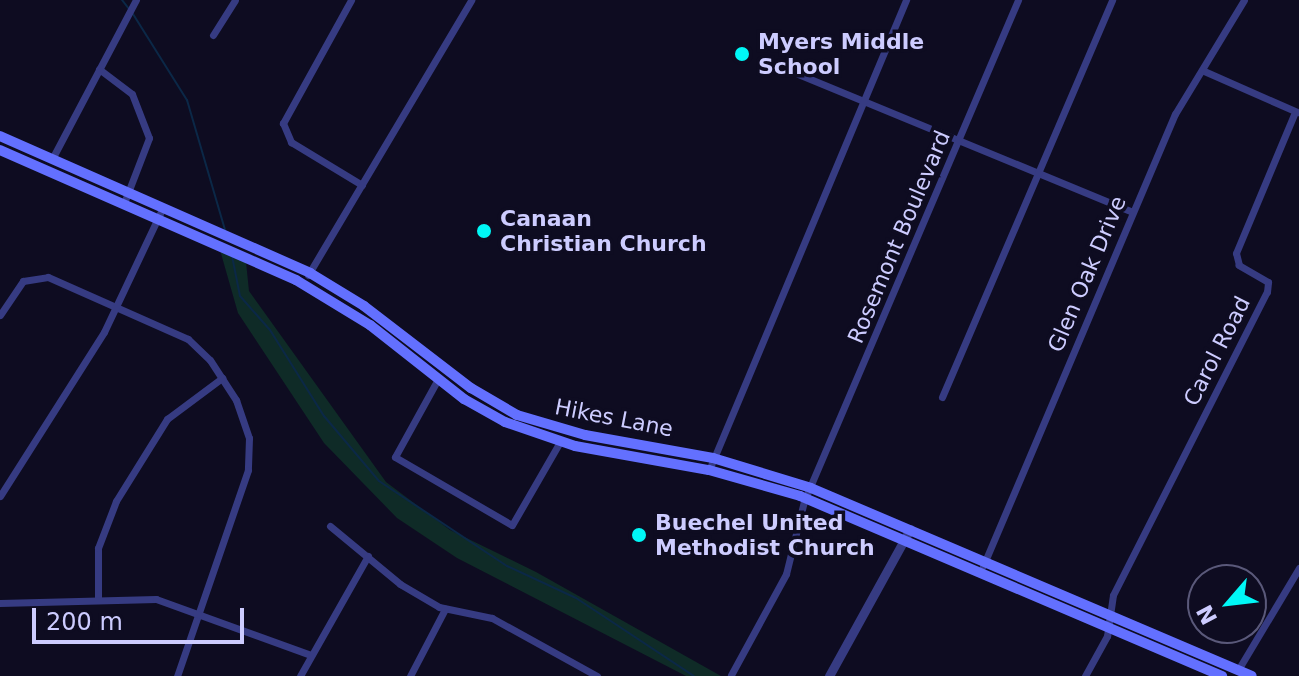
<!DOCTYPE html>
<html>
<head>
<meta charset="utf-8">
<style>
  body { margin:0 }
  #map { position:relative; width:1299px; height:676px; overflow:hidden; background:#0e0c21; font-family:"DejaVu Sans",sans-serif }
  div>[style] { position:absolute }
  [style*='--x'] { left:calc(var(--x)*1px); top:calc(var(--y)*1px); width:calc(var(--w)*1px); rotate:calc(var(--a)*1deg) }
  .green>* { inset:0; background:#0f2b27 }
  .stream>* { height:2px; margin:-1px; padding:0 1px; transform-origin:1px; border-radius:1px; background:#0b2847 }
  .minor>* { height:7px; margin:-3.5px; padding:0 3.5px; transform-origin:3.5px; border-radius:3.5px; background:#363b82 }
  .tertiary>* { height:9px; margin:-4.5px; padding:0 4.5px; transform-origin:4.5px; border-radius:4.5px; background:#363b82 }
  .secondary>* { height:10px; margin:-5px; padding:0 5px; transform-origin:5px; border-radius:5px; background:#6370ff }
  .dots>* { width:22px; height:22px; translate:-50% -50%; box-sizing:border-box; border:4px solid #0e0c21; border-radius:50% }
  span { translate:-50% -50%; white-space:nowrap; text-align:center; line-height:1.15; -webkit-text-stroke:7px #0e0c21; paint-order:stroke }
  .poi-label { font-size:22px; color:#cdccff; font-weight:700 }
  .left { translate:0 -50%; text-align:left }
  .street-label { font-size:22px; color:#cdccff }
  .north { position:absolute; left:1187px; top:564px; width:80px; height:80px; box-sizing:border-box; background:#0e0c21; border:2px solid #5a597a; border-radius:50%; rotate:242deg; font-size:22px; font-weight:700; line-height:32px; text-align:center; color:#cdccff }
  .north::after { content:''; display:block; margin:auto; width:28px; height:36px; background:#00f7f6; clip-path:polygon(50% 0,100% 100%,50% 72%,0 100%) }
  .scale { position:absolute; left:32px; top:608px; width:212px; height:36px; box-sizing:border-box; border:4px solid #cdccff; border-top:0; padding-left:10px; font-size:24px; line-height:28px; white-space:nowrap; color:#cdccff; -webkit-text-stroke:6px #0e0c21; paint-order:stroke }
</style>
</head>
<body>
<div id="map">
  <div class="green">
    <i style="clip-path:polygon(220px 250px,246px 262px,249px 291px,386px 482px,450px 530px,536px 572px,721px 676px,686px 676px,457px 558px,397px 518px,324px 443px,238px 313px)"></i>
  </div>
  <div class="stream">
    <i style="--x:122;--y:0;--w:11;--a:52"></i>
    <i style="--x:133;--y:14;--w:102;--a:57.9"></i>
    <i style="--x:187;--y:100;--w:135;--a:73.7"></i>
    <i style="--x:232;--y:256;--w:41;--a:78.7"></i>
    <i style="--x:240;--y:296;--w:45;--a:48.6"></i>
    <i style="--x:270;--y:330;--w:102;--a:57.9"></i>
    <i style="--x:324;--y:416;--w:85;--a:49.8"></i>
    <i style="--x:379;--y:481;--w:154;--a:33.6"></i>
    <i style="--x:507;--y:566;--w:76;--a:24.9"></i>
    <i style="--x:576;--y:598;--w:141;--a:33.5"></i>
  </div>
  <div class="minor">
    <i style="--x:351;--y:0;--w:141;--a:118.9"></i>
    <i style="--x:283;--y:123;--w:21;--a:67"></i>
    <i style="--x:291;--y:142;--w:83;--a:31.2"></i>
    <i style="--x:213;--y:35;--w:41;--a:-57.8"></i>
    <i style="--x:99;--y:69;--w:41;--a:37.1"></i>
    <i style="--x:132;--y:94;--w:47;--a:68.9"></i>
    <i style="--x:149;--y:138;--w:70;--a:111"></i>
    <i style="--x:1204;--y:71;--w:102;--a:23.8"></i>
    <i style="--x:798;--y:74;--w:362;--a:22.4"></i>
    <i style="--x:52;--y:159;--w:180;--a:-62.2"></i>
    <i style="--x:308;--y:275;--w:320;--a:-59.3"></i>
    <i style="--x:0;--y:315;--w:41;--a:-55.9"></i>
    <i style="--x:23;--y:281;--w:25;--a:-9"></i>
    <i style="--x:48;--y:277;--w:153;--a:23.9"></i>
    <i style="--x:188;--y:339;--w:30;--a:44"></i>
    <i style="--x:210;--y:360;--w:48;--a:57"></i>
    <i style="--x:236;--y:400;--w:40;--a:71.1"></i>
    <i style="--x:249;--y:438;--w:32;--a:92"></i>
    <i style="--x:248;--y:470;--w:218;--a:109"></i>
    <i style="--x:438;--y:379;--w:89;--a:118.9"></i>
    <i style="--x:395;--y:457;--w:135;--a:30.2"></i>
    <i style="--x:512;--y:525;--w:96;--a:-60"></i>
    <i style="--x:942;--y:397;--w:432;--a:-66.8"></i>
    <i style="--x:709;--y:470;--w:510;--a:-67.26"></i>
    <i style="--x:0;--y:496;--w:194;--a:-57.6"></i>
    <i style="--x:104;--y:332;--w:138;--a:-64.7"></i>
    <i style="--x:330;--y:526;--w:91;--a:39.6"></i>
    <i style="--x:400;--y:584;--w:45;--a:30.5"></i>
    <i style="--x:439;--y:607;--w:54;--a:11.7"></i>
    <i style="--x:492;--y:618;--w:120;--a:28.9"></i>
    <i style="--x:983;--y:566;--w:491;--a:-67"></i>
    <i style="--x:1175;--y:114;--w:133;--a:-58.8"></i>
    <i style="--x:98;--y:600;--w:52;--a:-90"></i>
    <i style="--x:98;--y:548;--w:50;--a:-69"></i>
    <i style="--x:116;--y:501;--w:97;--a:-58.1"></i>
    <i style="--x:167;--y:419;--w:69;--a:-36.7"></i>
    <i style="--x:0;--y:603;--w:156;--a:-1.5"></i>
    <i style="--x:156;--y:599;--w:165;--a:19.9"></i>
    <i style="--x:1238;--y:670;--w:119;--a:-59.1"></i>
    <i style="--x:731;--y:675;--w:115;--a:-61.4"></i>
    <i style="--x:786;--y:574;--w:75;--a:-76.1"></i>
    <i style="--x:804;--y:501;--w:545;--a:-66.87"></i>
    <i style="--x:300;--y:676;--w:138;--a:-60.5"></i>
    <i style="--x:410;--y:676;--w:76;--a:-62.4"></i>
    <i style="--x:1085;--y:676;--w:46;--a:-61.2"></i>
    <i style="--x:1107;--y:636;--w:41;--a:-81.7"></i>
    <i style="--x:1113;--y:595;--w:340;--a:-63.1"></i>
    <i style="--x:1267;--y:292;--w:10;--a:-84"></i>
    <i style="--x:1268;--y:282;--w:34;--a:-150"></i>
    <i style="--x:1239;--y:265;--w:12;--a:-104"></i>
    <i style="--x:1236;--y:253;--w:153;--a:-67.3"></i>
  </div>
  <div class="tertiary">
    <i style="--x:829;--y:676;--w:168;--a:-61.1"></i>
  </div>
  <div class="secondary">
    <i style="--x:0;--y:136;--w:339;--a:23.8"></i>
    <i style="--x:310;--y:273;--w:63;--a:31.4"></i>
    <i style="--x:364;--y:306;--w:135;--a:37.5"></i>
    <i style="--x:471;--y:388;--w:53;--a:30.4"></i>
    <i style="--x:517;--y:415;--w:71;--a:16.4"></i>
    <i style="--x:585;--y:435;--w:130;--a:10.2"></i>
    <i style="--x:713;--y:458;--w:102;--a:17"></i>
    <i style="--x:811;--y:488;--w:479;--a:23.1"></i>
    <i style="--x:0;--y:150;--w:323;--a:23.7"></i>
    <i style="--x:296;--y:280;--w:87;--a:31.3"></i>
    <i style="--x:370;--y:325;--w:120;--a:38.2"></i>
    <i style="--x:464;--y:399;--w:47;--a:29.3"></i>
    <i style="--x:505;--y:422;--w:74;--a:18.9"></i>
    <i style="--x:575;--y:446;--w:136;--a:10.2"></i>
    <i style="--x:709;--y:470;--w:95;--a:15.9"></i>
    <i style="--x:800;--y:496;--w:459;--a:23.1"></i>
  </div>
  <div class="dots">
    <i style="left:742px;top:54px;background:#00f7f6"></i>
    <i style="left:484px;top:231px;background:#00f7f6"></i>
    <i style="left:639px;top:535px;background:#00f7f6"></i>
  </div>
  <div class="poi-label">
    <span class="left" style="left:758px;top:54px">Myers Middle<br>School</span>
    <span class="left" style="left:500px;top:231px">Canaan<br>Christian Church</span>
    <span class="left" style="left:655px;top:535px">Buechel United<br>Methodist Church</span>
  </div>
  <div class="street-label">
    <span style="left:899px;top:237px;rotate:-67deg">Rosemont Boulevard</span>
    <span style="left:1087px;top:274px;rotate:-67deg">Glen Oak Drive</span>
    <span style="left:1217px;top:351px;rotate:-63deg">Carol Road</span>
    <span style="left:614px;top:418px;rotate:11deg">Hikes Lane</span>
  </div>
  <div class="north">N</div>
  <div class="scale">200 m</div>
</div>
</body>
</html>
